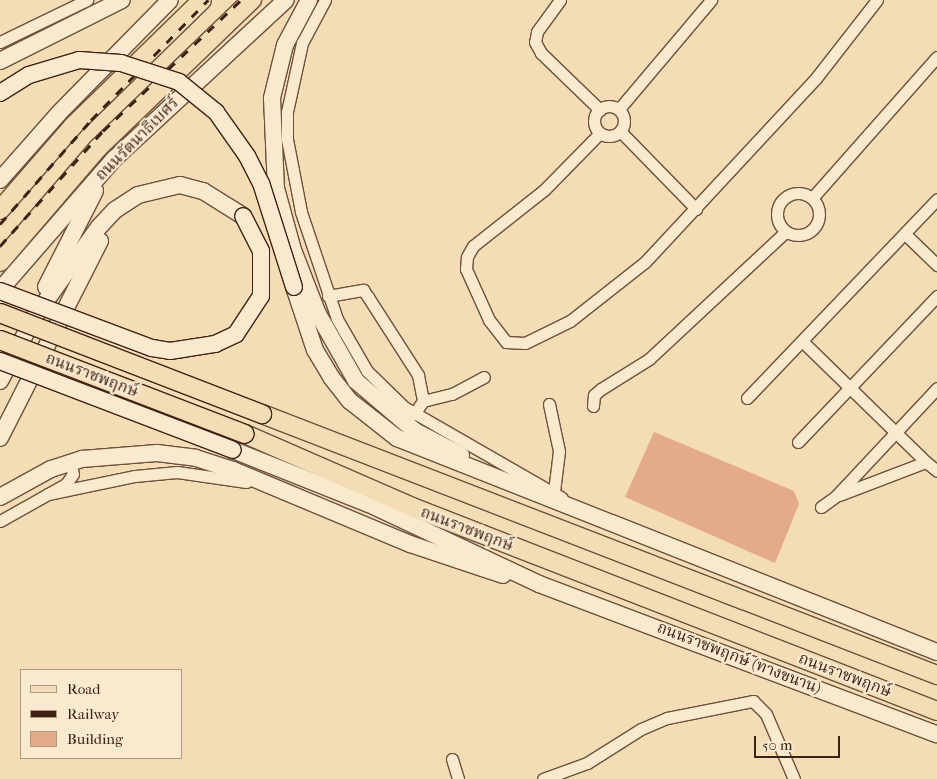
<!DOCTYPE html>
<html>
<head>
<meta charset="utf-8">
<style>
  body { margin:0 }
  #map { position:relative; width:937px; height:779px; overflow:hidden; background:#f4ddb5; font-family:"IM FELL French Canon","Noto Serif Thai",serif }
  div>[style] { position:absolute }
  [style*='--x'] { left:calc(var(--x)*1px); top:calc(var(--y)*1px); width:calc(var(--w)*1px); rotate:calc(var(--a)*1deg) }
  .building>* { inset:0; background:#e3ab8a }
  .roads { filter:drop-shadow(1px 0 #6c503c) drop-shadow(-1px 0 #6c503c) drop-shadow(0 1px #6c503c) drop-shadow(0 -1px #6c503c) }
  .street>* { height:11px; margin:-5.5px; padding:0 5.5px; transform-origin:5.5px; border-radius:5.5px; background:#f8e9cf }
  .street>.ring { margin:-5.5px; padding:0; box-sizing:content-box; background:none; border:11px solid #f8e9cf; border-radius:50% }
  .secondary>* { height:16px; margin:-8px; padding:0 8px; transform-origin:8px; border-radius:8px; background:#f8e9cf }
  .primary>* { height:18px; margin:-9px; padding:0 9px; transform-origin:9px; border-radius:9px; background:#f4ddb5 }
  .rail>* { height:3px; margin-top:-1.5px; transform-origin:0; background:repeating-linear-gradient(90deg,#3f2114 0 9px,transparent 0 18px) }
  .bridges { filter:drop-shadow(1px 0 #3f2114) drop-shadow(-1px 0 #3f2114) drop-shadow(0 1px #3f2114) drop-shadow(0 -1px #3f2114) }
  .secondary-bridge>* { height:16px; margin:-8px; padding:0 8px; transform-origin:8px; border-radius:8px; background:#f8e9cf }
  .primary-bridge>* { height:18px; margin:-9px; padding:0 9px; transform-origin:9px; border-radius:9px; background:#f4ddb5 }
  span { translate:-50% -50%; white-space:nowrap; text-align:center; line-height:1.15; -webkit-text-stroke:4.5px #f8e9cf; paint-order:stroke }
  .street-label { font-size:16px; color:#3f2114 }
  .legend { position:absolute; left:20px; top:669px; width:162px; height:90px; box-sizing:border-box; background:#f8e9cf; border:1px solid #ae9984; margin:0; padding:6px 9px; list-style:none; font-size:15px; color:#3f2114 }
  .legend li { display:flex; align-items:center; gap:10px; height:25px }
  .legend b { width:25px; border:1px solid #ae9984 }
  .scale { position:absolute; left:754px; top:736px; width:86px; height:22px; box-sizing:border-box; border:2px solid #3f2114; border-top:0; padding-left:6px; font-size:15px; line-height:18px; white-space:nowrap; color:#3f2114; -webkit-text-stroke:4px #f8e9cf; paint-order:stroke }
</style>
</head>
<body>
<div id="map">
  <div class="building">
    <i style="clip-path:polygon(654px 432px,794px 491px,799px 504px,775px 563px,625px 497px)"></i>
  </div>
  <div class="roads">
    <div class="street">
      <i style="--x:325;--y:0;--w:49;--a:118.1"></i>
      <i style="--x:302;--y:43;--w:71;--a:102.3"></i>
      <i style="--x:287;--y:112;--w:27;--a:90"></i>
      <i style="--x:287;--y:139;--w:74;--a:79.1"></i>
      <i style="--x:301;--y:212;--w:113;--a:71.4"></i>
      <i style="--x:337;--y:319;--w:60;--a:60"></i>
      <i style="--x:367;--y:371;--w:52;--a:44.2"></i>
      <i style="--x:404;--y:407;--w:182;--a:29.9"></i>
      <i style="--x:560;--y:0;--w:39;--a:126"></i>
      <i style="--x:537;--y:32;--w:10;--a:101"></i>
      <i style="--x:535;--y:42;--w:13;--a:61"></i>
      <i style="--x:541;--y:53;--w:82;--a:44"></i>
      <i style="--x:0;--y:42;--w:97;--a:-25.8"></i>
      <i class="ring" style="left:594px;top:106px;width:19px;height:19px"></i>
      <i style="--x:619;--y:109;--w:143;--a:-49.8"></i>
      <i style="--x:620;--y:131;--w:109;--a:45.7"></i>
      <i style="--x:600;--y:133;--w:80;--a:134.5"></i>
      <i style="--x:544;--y:190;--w:90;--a:141.7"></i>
      <i style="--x:473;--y:246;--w:13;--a:119"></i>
      <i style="--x:467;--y:257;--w:12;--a:95"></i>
      <i style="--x:466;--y:269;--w:56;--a:65.7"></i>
      <i style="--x:489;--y:320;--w:28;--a:52"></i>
      <i style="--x:506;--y:342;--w:19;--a:3"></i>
      <i style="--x:525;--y:343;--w:50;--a:-26.1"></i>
      <i style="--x:570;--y:321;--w:95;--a:-38.2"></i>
      <i style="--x:645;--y:262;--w:251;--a:-47.1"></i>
      <i style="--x:816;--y:78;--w:99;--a:-52"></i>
      <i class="ring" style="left:777px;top:193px;width:31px;height:31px"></i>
      <i style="--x:813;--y:197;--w:187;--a:-48.5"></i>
      <i style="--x:905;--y:234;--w:45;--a:44.1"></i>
      <i style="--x:328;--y:296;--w:36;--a:-10"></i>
      <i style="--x:363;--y:290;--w:9;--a:54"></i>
      <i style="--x:368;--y:297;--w:93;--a:57.3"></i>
      <i style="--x:418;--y:375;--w:26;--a:79"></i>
      <i style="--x:423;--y:401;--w:16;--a:125"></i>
      <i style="--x:802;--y:341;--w:173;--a:44.3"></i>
      <i style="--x:747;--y:398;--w:275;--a:-46.3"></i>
      <i style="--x:423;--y:401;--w:30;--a:-14"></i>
      <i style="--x:452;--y:394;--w:36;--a:-28"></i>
      <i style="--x:549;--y:404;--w:48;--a:78"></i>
      <i style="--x:559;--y:451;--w:41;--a:97"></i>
      <i style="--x:593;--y:406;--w:11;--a:-85"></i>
      <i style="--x:594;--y:395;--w:9;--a:-41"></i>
      <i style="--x:601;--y:389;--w:57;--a:-32"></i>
      <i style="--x:649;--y:359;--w:186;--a:-43"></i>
      <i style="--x:798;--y:442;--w:202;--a:-46.4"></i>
      <i style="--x:48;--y:494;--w:89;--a:-11.7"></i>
      <i style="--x:135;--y:476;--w:42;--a:-5.4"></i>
      <i style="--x:177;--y:472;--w:70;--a:8.2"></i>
      <i style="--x:839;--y:495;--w:93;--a:-20.8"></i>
      <i style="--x:926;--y:462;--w:14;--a:39"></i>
      <i style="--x:821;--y:507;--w:19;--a:-36"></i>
      <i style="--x:836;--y:496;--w:148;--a:-46.9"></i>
      <i style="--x:0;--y:521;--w:76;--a:-29.3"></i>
      <i style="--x:66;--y:484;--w:12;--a:-55"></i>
      <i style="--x:73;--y:474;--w:12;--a:-104"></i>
      <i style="--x:452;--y:759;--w:21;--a:73"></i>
      <i style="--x:543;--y:779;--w:47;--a:-20"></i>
      <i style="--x:587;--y:763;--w:64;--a:-32.2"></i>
      <i style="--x:641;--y:729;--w:28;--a:-23"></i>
      <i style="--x:667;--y:718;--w:88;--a:-11.2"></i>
      <i style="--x:753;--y:701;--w:18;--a:45"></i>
      <i style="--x:766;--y:714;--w:71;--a:66.7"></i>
    </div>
    <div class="secondary">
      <i style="--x:309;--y:0;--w:51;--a:118.1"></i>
      <i style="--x:285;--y:45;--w:55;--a:103.8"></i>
      <i style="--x:272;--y:98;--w:90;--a:87.5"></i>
      <i style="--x:276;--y:188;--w:64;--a:74.7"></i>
      <i style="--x:293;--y:250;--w:69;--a:68.7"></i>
      <i style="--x:318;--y:314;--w:77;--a:60.4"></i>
      <i style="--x:356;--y:381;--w:77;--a:40.3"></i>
      <i style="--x:415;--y:431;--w:52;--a:27.6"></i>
      <i style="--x:0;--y:61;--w:136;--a:-26.6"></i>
      <i style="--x:0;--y:180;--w:89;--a:-48.6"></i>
      <i style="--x:59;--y:113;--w:158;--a:-45.5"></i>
      <i style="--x:46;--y:287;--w:108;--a:-63"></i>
      <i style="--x:294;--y:287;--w:66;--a:71.6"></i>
      <i style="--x:315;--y:350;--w:31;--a:59"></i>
      <i style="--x:331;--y:377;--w:31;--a:52"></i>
      <i style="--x:350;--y:401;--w:60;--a:38.2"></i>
      <i style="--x:397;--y:438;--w:581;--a:21.62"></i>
      <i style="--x:0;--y:290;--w:174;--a:-49"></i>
      <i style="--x:114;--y:159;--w:234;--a:-42.8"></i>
      <i style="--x:0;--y:381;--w:74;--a:-61.7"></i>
      <i style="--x:35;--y:316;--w:110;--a:-54.3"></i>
      <i style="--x:99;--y:227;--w:23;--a:-47"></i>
      <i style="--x:115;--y:210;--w:27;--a:-33"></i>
      <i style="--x:138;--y:195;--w:43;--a:-13.4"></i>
      <i style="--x:180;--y:185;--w:24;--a:15"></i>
      <i style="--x:203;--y:191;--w:47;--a:32"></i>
      <i style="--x:0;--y:438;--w:221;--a:-63.1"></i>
      <i style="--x:233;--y:450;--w:146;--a:21.7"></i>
      <i style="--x:369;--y:504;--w:188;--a:25.2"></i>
      <i style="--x:539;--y:584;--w:425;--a:20.7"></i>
      <i style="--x:0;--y:497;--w:58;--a:-28.8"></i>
      <i style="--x:51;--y:469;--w:33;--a:-18"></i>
      <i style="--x:82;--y:459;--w:75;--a:-4.6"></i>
      <i style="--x:157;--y:453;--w:39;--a:7"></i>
      <i style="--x:196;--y:458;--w:39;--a:18"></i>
      <i style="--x:233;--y:470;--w:192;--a:22.7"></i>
      <i style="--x:410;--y:544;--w:98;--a:18.4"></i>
    </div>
    <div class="primary">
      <i style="--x:0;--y:210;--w:111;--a:-49"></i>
      <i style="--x:73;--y:126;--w:180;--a:-44.3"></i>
      <i style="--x:0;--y:262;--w:150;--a:-49.3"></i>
      <i style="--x:98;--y:148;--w:214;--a:-43.9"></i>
      <i style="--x:262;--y:414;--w:724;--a:21.14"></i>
      <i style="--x:245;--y:434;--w:182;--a:23.6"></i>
      <i style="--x:412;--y:507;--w:563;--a:21.23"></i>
    </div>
  </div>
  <div class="rail">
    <i style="--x:0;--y:224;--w:138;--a:-48.8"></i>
    <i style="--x:91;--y:120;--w:168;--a:-45.7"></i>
    <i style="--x:0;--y:246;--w:154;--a:-48.2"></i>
    <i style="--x:103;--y:131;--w:190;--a:-43.5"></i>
  </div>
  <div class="bridges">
    <div class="secondary-bridge">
      <i style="--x:0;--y:93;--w:34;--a:-32"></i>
      <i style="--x:29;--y:75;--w:52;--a:-16.7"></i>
      <i style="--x:79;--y:60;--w:42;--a:4.1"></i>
      <i style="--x:121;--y:63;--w:61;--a:18.1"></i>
      <i style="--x:179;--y:82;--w:48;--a:39"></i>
      <i style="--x:216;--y:112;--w:54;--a:54.8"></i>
      <i style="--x:247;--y:156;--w:30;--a:63"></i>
      <i style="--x:261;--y:183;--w:109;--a:72.4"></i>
      <i style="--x:0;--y:291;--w:162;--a:20.6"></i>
      <i style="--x:152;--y:348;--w:18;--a:9"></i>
      <i style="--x:170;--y:351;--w:46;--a:-8.8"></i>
      <i style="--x:215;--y:344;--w:23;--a:-25"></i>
      <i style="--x:236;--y:334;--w:45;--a:-56.7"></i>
      <i style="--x:261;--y:296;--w:45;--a:-90"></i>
      <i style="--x:261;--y:251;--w:39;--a:-117"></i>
      <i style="--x:0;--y:361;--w:249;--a:20.9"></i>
    </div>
    <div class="primary-bridge">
      <i style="--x:0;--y:313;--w:281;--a:21.1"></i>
      <i style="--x:0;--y:340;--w:262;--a:21"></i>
    </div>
  </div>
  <div class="street-label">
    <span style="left:137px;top:139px;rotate:-45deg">ถนนรัตนาธิเบศร์</span>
    <span style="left:92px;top:375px;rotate:21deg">ถนนราชพฤกษ์</span>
    <span style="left:467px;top:529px;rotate:21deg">ถนนราชพฤกษ์</span>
    <span style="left:739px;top:658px;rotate:21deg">ถนนราชพฤกษ์ (ทางขนาน)</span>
    <span style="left:845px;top:675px;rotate:21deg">ถนนราชพฤกษ์</span>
  </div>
  <ul class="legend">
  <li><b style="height:6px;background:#f4ddb5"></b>Road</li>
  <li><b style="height:6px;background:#3f2114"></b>Railway</li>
  <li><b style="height:14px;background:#e3ab8a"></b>Building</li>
  </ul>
  <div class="scale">50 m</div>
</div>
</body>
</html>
